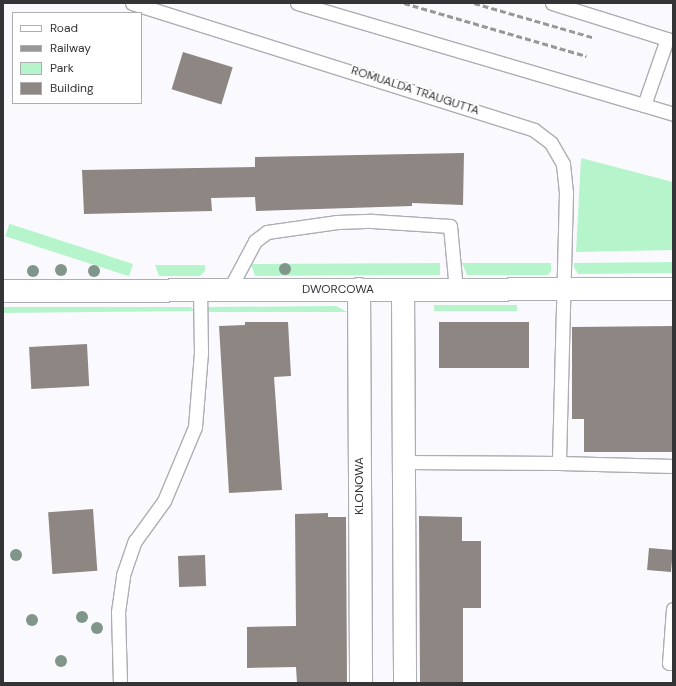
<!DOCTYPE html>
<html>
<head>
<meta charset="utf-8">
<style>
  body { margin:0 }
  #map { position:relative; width:676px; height:686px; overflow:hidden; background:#fafafe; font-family:"DM Sans",sans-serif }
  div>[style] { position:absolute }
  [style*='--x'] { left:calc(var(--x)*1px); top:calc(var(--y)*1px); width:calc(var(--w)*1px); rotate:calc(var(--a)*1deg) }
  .green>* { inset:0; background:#b6f5cb; transform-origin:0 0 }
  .building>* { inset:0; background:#8d8683; transform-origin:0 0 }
  .roads { filter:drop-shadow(1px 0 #adadb4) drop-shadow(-1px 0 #adadb4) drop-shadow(0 1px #adadb4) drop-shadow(0 -1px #adadb4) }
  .lane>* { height:13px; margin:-6.5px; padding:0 6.5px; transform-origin:6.5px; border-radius:6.5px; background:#fff }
  .street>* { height:22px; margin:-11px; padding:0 11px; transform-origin:11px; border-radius:11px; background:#fff }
  .secondary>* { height:22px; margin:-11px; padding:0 11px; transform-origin:11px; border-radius:11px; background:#fff }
  .rail>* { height:3px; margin-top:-1.5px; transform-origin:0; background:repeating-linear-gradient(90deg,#98989b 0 6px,transparent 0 9px) }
  .trees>* { width:12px; height:12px; margin:-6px; border-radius:50%; background:#80968a }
  span { translate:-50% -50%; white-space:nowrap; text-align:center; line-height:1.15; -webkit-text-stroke:4px #fff; paint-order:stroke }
  .street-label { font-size:12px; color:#343437 }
  .frame { position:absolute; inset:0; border:4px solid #343437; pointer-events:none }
  .legend { position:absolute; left:12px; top:12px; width:130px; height:92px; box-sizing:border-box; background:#fff; border:1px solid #aeaeaf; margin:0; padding:5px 7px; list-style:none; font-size:12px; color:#343437 }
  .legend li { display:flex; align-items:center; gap:8px; height:20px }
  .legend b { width:20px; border:1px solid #aeaeaf }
</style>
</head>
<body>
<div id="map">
  <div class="green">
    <i style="clip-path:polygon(581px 158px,673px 182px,673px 250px,576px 252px)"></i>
    <i style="clip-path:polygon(673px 262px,673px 273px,578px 274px,574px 267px,574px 263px)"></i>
    <i style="clip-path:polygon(440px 263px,440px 275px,389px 275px,255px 276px,251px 264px)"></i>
    <i style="clip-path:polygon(462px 263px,551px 263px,551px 271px,548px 275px,467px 275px)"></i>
    <i style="left:133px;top:264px;width:13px;height:130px;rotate:108deg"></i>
    <i style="clip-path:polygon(155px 265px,205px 265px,205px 271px,200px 276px,159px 276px)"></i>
    <i style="left:434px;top:305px;width:83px;height:6px"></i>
    <i style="clip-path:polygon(336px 306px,347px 312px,204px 312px,207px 307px)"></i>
    <i style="clip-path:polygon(3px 307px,191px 307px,194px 311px,3px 313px)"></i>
  </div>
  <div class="building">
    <i style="left:183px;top:52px;width:52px;height:39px;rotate:17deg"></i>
    <i style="clip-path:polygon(464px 153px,463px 205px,412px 203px,412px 206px,256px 211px,255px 197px,211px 198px,212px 211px,84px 214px,82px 170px,255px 167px,255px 157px)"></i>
    <i style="clip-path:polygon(245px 322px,288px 322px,291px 376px,274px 377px,282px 490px,229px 493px,219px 326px,245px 325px)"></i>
    <i style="left:439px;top:322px;width:90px;height:46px"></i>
    <i style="clip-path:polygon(673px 326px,673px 452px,584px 452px,584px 419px,572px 419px,572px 327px)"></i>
    <i style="left:87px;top:344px;width:42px;height:58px;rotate:87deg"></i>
    <i style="left:93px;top:509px;width:62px;height:45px;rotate:86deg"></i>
    <i style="clip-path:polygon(328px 513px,328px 517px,346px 517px,347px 683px,297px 683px,296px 667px,247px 668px,247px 627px,296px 626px,295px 514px)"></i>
    <i style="clip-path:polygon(419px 516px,462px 517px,462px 541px,481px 541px,481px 608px,463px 608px,463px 683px,420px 683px)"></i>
    <i style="left:649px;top:548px;width:24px;height:22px;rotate:5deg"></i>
    <i style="left:205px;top:555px;width:31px;height:27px;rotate:88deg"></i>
  </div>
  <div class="roads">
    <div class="lane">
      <i style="--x:132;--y:3;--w:422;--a:17.5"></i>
      <i style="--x:534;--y:130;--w:21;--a:37"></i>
      <i style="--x:551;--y:143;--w:24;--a:60"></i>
      <i style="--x:563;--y:164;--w:29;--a:84"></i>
      <i style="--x:566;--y:193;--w:270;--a:91.5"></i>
      <i style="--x:559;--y:463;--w:114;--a:1.5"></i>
      <i style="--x:297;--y:3;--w:392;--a:16.4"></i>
      <i style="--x:552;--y:3;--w:121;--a:17.4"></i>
      <i style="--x:667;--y:39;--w:70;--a:109.2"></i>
      <i style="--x:229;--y:290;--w:55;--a:-62"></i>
      <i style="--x:255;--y:241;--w:15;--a:-37"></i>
      <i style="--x:267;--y:232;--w:71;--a:-8.1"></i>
      <i style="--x:337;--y:222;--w:35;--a:-2"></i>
      <i style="--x:372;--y:221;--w:78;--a:3.7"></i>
      <i style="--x:450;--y:226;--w:63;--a:84.6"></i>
      <i style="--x:404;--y:462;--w:155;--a:0.4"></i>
      <i style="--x:673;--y:609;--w:54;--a:94.2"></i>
      <i style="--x:669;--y:663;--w:4;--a:0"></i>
      <i style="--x:120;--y:683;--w:71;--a:-91.6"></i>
      <i style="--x:118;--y:612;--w:37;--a:-82"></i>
      <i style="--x:123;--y:575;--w:36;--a:-71"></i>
      <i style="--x:135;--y:541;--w:49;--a:-54.1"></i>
      <i style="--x:164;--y:501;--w:80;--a:-67.3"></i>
      <i style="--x:195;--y:427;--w:74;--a:-85.4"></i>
      <i style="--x:201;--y:353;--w:63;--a:-90.9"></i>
    </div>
    <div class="street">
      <i style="--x:359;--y:289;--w:394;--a:89.7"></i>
      <i style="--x:403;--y:290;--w:393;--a:89.7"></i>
    </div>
    <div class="secondary">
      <i style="--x:3;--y:291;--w:670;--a:-0.17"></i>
    </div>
  </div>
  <div class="rail">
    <i style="--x:404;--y:3;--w:190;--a:16.2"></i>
    <i style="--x:474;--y:3;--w:123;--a:16.1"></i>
  </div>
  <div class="trees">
    <i style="left:285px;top:269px"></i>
    <i style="left:61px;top:270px"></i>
    <i style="left:33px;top:271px"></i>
    <i style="left:94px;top:271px"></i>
    <i style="left:16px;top:555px"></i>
    <i style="left:82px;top:617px"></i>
    <i style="left:32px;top:620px"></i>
    <i style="left:97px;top:628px"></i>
    <i style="left:61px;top:661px"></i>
  </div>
  <div class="street-label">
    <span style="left:415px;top:91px;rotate:18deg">ROMUALDA TRAUGUTTA</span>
    <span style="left:338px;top:290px">DWORCOWA</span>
    <span style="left:360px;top:486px;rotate:-90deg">KLONOWA</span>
  </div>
  <div class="frame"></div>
  <ul class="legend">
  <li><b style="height:5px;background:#fff"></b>Road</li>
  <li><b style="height:5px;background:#98989b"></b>Railway</li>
  <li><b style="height:11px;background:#b6f5cb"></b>Park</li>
  <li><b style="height:11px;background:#8d8683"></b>Building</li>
  </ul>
</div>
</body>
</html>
